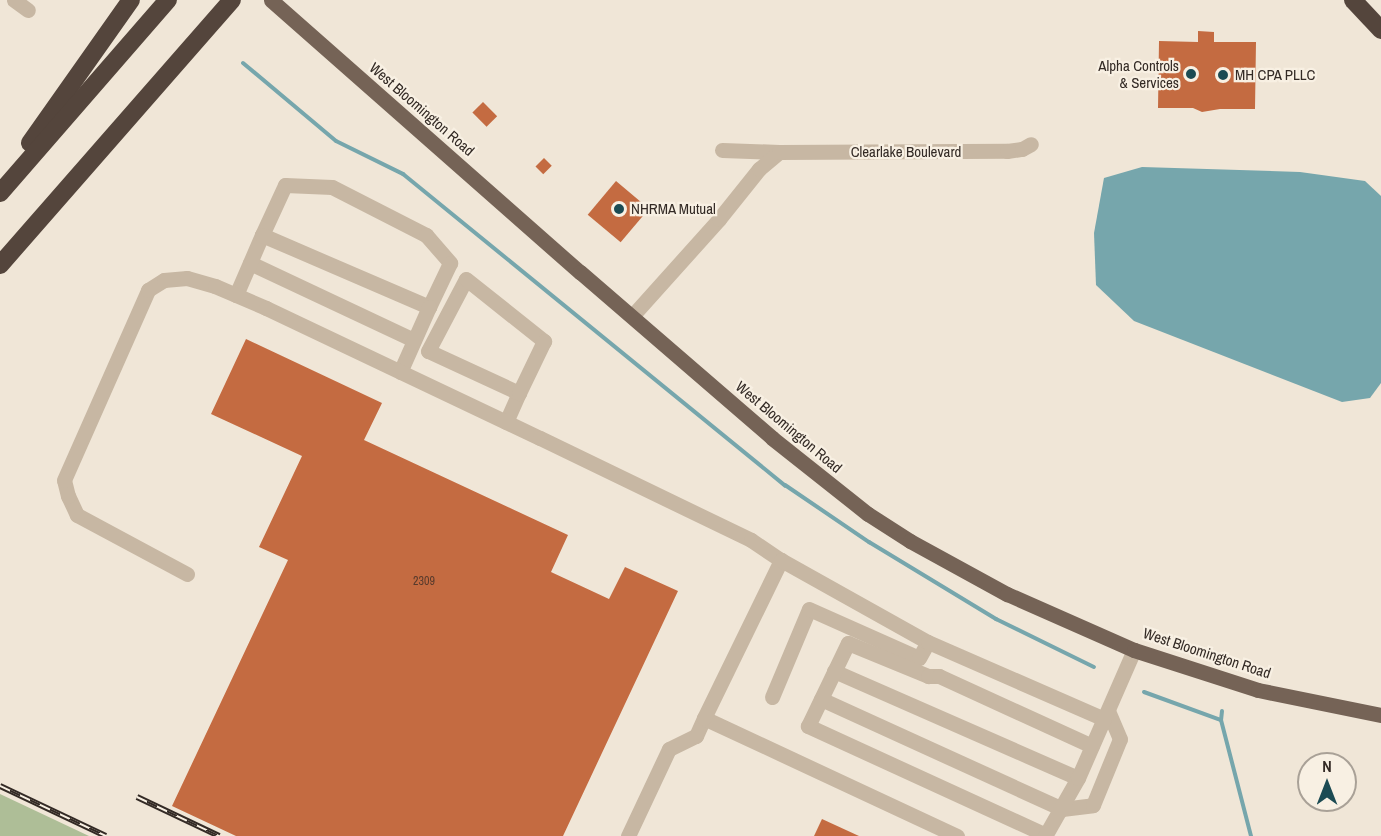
<!DOCTYPE html>
<html>
<head>
<meta charset="utf-8">
<style>
  body { margin:0 }
  #map { position:relative; width:1381px; height:836px; overflow:hidden; background:#f0e6d7; font-family:"Archivo Narrow",sans-serif }
  div>[style] { position:absolute }
  [style*='--x'] { left:calc(var(--x)*1px); top:calc(var(--y)*1px); width:calc(var(--w)*1px); rotate:calc(var(--a)*1deg) }
  .green>* { inset:0; background:#aebe97 }
  .water>* { inset:0; background:#76a6ac }
  .stream>* { height:4px; margin:-2px; padding:0 2px; transform-origin:2px; border-radius:2px; background:#76a6ac }
  .building>* { inset:0; background:#c46b41; transform-origin:0 0 }
  .minor>* { height:15px; margin:-7.5px; padding:0 7.5px; transform-origin:7.5px; border-radius:7.5px; background:#c7b7a3 }
  .major>* { height:15px; margin:-7.5px; padding:0 7.5px; transform-origin:7.5px; border-radius:7.5px; background:#756356 }
  .highway>* { height:18px; margin:-9px; padding:0 9px; transform-origin:9px; border-radius:9px; background:#54453c }
  .rail>* { height:6px; margin-top:-3px; transform-origin:0; background:repeating-linear-gradient(90deg,#f8f0e3 0 11px,#332a25 0 22px); box-sizing:border-box; border-block:2px solid #332a25 }
  .dots>* { width:16px; height:16px; translate:-50% -50%; box-sizing:border-box; border:3px solid #f8f0e3; border-radius:50% }
  span { translate:-50% -50%; white-space:nowrap; text-align:center; line-height:1.15; -webkit-text-stroke:4.5px #f8f0e3; paint-order:stroke }
  .number-label { font-size:12px; color:#573a2c }
  .number-label span { -webkit-text-stroke-width:0 }
  .poi-label { font-size:15px; color:#332a25 }
  .right { translate:-100% -50%; text-align:right }
  .left { translate:0 -50%; text-align:left }
  .street-label { font-size:15px; color:#332a25 }
  .north { position:absolute; left:1297px; top:752px; width:60px; height:60px; box-sizing:border-box; background:#f8f0e3; border:2px solid #a9a197; border-radius:50%; rotate:0deg; font-size:16px; font-weight:700; line-height:24px; text-align:center; color:#332a25 }
  .north::after { content:''; display:block; margin:auto; width:21px; height:27px; background:#1c4b53; clip-path:polygon(50% 0,100% 100%,50% 72%,0 100%) }
</style>
</head>
<body>
<div id="map">
  <div class="green">
    <i style="clip-path:polygon(0 794px,89px 836px,0 836px)"></i>
  </div>
  <div class="water">
    <i style="clip-path:polygon(1142px 167px,1300px 172px,1365px 181px,1381px 196px,1381px 383px,1370px 398px,1342px 402px,1134px 321px,1096px 285px,1094px 233px,1104px 178px)"></i>
  </div>
  <div class="stream">
    <i style="--x:243;--y:63;--w:121;--a:40"></i>
    <i style="--x:336;--y:141;--w:75;--a:26.2"></i>
    <i style="--x:403;--y:174;--w:493;--a:39.2"></i>
    <i style="--x:785;--y:485;--w:102;--a:34.2"></i>
    <i style="--x:869;--y:542;--w:149;--a:31.2"></i>
    <i style="--x:996;--y:619;--w:109;--a:26.1"></i>
    <i style="--x:1144;--y:692;--w:82;--a:20"></i>
    <i style="--x:1222;--y:711;--w:9;--a:96"></i>
    <i style="--x:1221;--y:720;--w:120;--a:75.5"></i>
  </div>
  <div class="building">
    <i style="clip-path:polygon(1198px 31px,1214px 32px,1214px 42px,1256px 42px,1255px 109px,1220px 109px,1202px 112px,1193px 108px,1158px 108px,1159px 41px,1198px 42px)"></i>
    <i style="left:483px;top:102px;width:20px;height:15px;rotate:45deg"></i>
    <i style="left:544px;top:158px;width:11px;height:12px;rotate:45deg"></i>
    <i style="left:616px;top:181px;width:43px;height:44px;rotate:40deg"></i>
    <i style="clip-path:polygon(246px 339px,382px 403px,364px 440px,568px 535px,551px 572px,609px 599px,625px 567px,678px 591px,563px 836px,236px 836px,172px 806px,288px 560px,259px 547px,302px 456px,211px 414px)"></i>
    <i style="clip-path:polygon(822px 819px,859px 836px,814px 836px)"></i>
  </div>
  <div class="minor">
    <i style="--x:14;--y:0;--w:17;--a:36"></i>
    <i style="--x:722;--y:150;--w:57;--a:2"></i>
    <i style="--x:262;--y:235;--w:55;--a:-65.3"></i>
    <i style="--x:285;--y:185;--w:47;--a:2.4"></i>
    <i style="--x:332;--y:187;--w:106;--a:27.1"></i>
    <i style="--x:426;--y:235;--w:37;--a:49"></i>
    <i style="--x:450;--y:263;--w:49;--a:115.5"></i>
    <i style="--x:250;--y:263;--w:181;--a:25.2"></i>
    <i style="--x:236;--y:295;--w:65;--a:-66.6"></i>
    <i style="--x:262;--y:235;--w:182;--a:23.3"></i>
    <i style="--x:429;--y:307;--w:71;--a:114"></i>
    <i style="--x:633;--y:315;--w:129;--a:-48.1"></i>
    <i style="--x:719;--y:219;--w:64;--a:-51.3"></i>
    <i style="--x:759;--y:169;--w:26;--a:-40"></i>
    <i style="--x:779;--y:152;--w:228;--a:-0.3"></i>
    <i style="--x:1007;--y:151;--w:15;--a:-8"></i>
    <i style="--x:1022;--y:149;--w:10;--a:-29"></i>
    <i style="--x:506;--y:422;--w:32;--a:-66"></i>
    <i style="--x:519;--y:393;--w:100;--a:-155.2"></i>
    <i style="--x:428;--y:351;--w:81;--a:-62.2"></i>
    <i style="--x:466;--y:279;--w:100;--a:38.5"></i>
    <i style="--x:544;--y:341;--w:58;--a:115.7"></i>
    <i style="--x:187;--y:574;--w:125;--a:-151.8"></i>
    <i style="--x:77;--y:515;--w:21;--a:-115"></i>
    <i style="--x:68;--y:496;--w:16;--a:-104"></i>
    <i style="--x:64;--y:480;--w:208;--a:-66.1"></i>
    <i style="--x:148;--y:290;--w:19;--a:-32"></i>
    <i style="--x:164;--y:280;--w:23;--a:-5"></i>
    <i style="--x:187;--y:278;--w:29;--a:16"></i>
    <i style="--x:215;--y:286;--w:56;--a:23.3"></i>
    <i style="--x:266;--y:308;--w:303;--a:25.4"></i>
    <i style="--x:540;--y:438;--w:234;--a:25.8"></i>
    <i style="--x:751;--y:540;--w:36;--a:34"></i>
    <i style="--x:834;--y:671;--w:266;--a:23.7"></i>
    <i style="--x:772;--y:697;--w:95;--a:-67.2"></i>
    <i style="--x:809;--y:609;--w:120;--a:24"></i>
    <i style="--x:919;--y:658;--w:18;--a:-61"></i>
    <i style="--x:821;--y:699;--w:265;--a:24.5"></i>
    <i style="--x:1062;--y:809;--w:31;--a:-7"></i>
    <i style="--x:1093;--y:805;--w:71;--a:-67.8"></i>
    <i style="--x:1120;--y:739;--w:30;--a:-113"></i>
    <i style="--x:1046;--y:835;--w:262;--a:-155.4"></i>
    <i style="--x:808;--y:726;--w:92;--a:-64.3"></i>
    <i style="--x:848;--y:643;--w:87;--a:22.4"></i>
    <i style="--x:928;--y:676;--w:11;--a:0"></i>
    <i style="--x:939;--y:676;--w:168;--a:24.6"></i>
    <i style="--x:628;--y:836;--w:96;--a:-64.8"></i>
    <i style="--x:669;--y:749;--w:30;--a:-26"></i>
    <i style="--x:696;--y:736;--w:20;--a:-66"></i>
    <i style="--x:957;--y:836;--w:279;--a:-155"></i>
    <i style="--x:704;--y:718;--w:176;--a:-64"></i>
    <i style="--x:781;--y:560;--w:168;--a:29.2"></i>
    <i style="--x:928;--y:642;--w:192;--a:23.6"></i>
    <i style="--x:1045;--y:836;--w:67;--a:-60.4"></i>
    <i style="--x:1078;--y:778;--w:140;--a:-66.4"></i>
  </div>
  <div class="major">
    <i style="--x:271;--y:0;--w:412;--a:41.4"></i>
    <i style="--x:580;--y:272;--w:254;--a:40.8"></i>
    <i style="--x:772;--y:438;--w:122;--a:38.4"></i>
    <i style="--x:868;--y:514;--w:50;--a:32.7"></i>
    <i style="--x:910;--y:541;--w:111;--a:28.7"></i>
    <i style="--x:1007;--y:594;--w:139;--a:23.8"></i>
    <i style="--x:1134;--y:650;--w:130;--a:17.9"></i>
    <i style="--x:1258;--y:690;--w:126;--a:11.5"></i>
  </div>
  <div class="highway">
    <i style="--x:1353;--y:0;--w:41;--a:47"></i>
    <i style="--x:30;--y:143;--w:175;--a:-54.8"></i>
    <i style="--x:0;--y:193;--w:256;--a:-49"></i>
    <i style="--x:0;--y:265;--w:352;--a:-48.8"></i>
  </div>
  <div class="rail">
    <i style="--x:0;--y:786;--w:117;--a:25.3"></i>
    <i style="--x:137;--y:797;--w:91;--a:25.4"></i>
  </div>
  <div class="dots">
    <i style="left:1191px;top:74px;background:#1c4b53"></i>
    <i style="left:1223px;top:75px;background:#1c4b53"></i>
    <i style="left:619px;top:209px;background:#1c4b53"></i>
  </div>
  <div class="number-label">
    <span style="left:424px;top:582px">2309</span>
  </div>
  <div class="poi-label">
    <span class="right" style="left:1179px;top:74px">Alpha Controls<br>&amp; Services</span>
    <span class="left" style="left:1235px;top:75px">MH CPA PLLC</span>
    <span class="left" style="left:631px;top:209px">NHRMA Mutual</span>
  </div>
  <div class="street-label">
    <span style="left:422px;top:109px;rotate:41deg">West Bloomington Road</span>
    <span style="left:906px;top:152px">Clearlake Boulevard</span>
    <span style="left:789px;top:427px;rotate:40deg">West Bloomington Road</span>
    <span style="left:1207px;top:653px;rotate:18deg">West Bloomington Road</span>
  </div>
  <div class="north">N</div>
</div>
</body>
</html>
